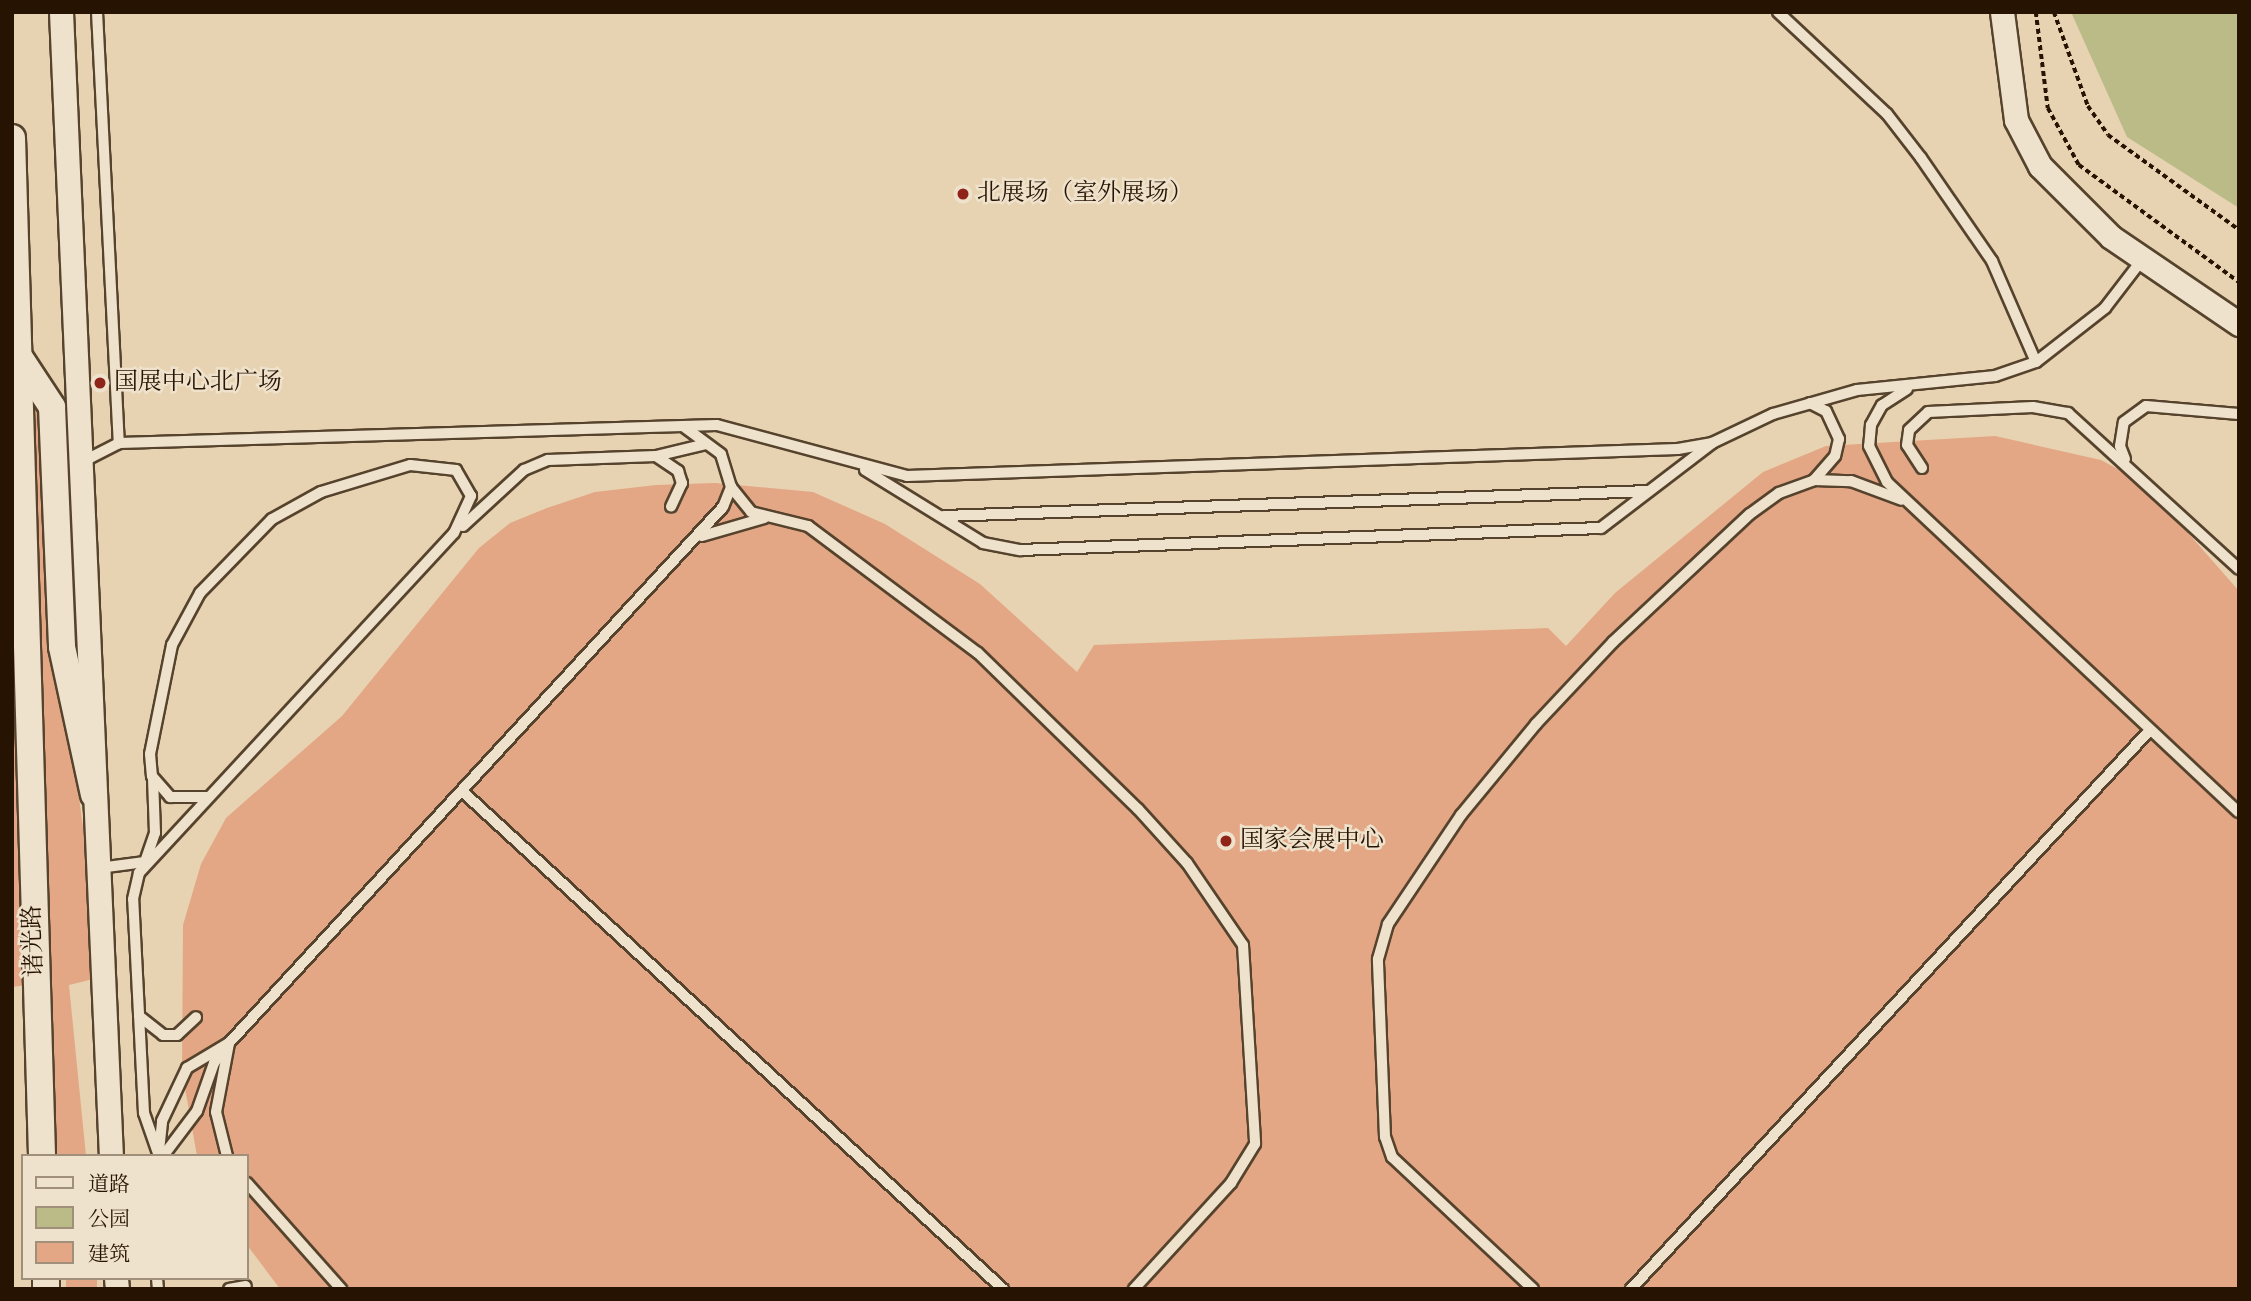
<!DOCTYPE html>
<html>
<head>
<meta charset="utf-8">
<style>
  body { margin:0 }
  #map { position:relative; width:2251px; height:1301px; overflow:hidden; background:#e7d3b1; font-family:"IM FELL English","Noto Serif SC",serif }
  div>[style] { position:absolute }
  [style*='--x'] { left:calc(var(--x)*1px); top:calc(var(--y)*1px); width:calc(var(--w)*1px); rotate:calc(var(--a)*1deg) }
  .green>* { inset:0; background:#bb8 }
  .building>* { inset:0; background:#e3a785; transform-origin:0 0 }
  .path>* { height:3.5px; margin-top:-1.75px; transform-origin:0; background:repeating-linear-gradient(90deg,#261301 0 5px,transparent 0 8.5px) }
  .roads { filter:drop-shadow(2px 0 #56432d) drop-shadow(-2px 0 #56432d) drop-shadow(0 2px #56432d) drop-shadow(0 -2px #56432d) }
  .service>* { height:10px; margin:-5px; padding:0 5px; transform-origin:5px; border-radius:5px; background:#efe2cc }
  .tertiary>* { height:23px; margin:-11.5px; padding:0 11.5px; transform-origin:11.5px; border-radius:11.5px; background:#efe2cc }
  .secondary>* { height:26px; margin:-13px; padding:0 13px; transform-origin:13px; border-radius:13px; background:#efe2cc }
  .dots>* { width:19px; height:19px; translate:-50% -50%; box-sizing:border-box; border:4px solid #efe2cc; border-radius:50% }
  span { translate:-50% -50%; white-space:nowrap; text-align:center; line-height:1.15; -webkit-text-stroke:5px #efe2cc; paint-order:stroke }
  .poi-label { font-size:24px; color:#261301 }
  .left { translate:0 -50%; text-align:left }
  .street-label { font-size:24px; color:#261301 }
  .frame { position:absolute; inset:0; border:14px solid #261301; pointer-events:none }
  .legend { position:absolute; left:21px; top:1154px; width:228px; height:126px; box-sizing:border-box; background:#efe2cc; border:2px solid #9f8f7b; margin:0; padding:9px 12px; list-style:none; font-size:21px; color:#261301 }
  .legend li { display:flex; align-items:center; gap:14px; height:35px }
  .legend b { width:35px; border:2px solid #9f8f7b }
</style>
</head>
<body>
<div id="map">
  <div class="green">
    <i style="clip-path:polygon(2071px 12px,2239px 12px,2239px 208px,2127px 137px)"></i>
  </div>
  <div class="building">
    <i style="clip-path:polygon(12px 166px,72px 746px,97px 930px,114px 974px,69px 985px,86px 1156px,53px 1156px,35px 984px,12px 987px)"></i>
    <i style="clip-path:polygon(1995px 436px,2101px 460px,2145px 484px,2239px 591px,2239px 1289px,280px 1289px,247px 1245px,247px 1156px,197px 1156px,182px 1071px,183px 925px,201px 864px,226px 818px,342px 716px,479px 548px,510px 523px,547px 508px,595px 492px,656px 485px,715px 483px,813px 492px,885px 524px,980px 584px,1077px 672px,1094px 645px,1548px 628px,1566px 646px,1615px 593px,1763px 472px,1826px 446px)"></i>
    <i style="left:66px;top:1278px;width:31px;height:11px"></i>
  </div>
  <div class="path">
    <i style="--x:2036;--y:12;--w:97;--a:82.9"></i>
    <i style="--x:2048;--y:108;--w:65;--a:61.5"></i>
    <i style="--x:2079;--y:165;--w:198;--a:36.2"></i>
    <i style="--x:2054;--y:12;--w:100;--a:70.1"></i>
    <i style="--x:2088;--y:106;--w:35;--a:55"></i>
    <i style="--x:2108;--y:135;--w:162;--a:35.9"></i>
  </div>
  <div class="roads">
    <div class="service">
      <i style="--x:97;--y:12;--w:432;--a:87.1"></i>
      <i style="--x:1778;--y:12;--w:149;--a:43.1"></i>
      <i style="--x:1887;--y:114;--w:56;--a:52.3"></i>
      <i style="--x:1921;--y:158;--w:125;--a:55.4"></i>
      <i style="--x:1992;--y:261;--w:110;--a:66.5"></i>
      <i style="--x:1907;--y:389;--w:30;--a:147"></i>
      <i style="--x:1882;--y:405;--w:23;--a:119"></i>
      <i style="--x:1871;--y:425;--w:21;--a:95"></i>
      <i style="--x:1869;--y:446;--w:40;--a:63.4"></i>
      <i style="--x:1887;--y:482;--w:482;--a:43.2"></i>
      <i style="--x:1810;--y:403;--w:18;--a:27"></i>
      <i style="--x:1826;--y:411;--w:31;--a:65"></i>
      <i style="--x:1839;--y:439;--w:17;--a:103"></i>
      <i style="--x:1835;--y:456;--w:32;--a:131"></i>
      <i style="--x:656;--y:456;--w:51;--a:-13.5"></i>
      <i style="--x:2125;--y:459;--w:14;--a:-111"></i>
      <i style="--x:2120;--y:446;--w:24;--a:-81"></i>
      <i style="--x:2124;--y:422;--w:27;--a:-36"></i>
      <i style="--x:2146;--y:406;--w:93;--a:4.9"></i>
      <i style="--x:80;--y:463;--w:44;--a:-27.1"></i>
      <i style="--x:119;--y:443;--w:598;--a:-1.72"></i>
      <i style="--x:717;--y:425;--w:197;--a:15"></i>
      <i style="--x:907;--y:476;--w:771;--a:-2.01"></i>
      <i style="--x:1678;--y:449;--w:35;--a:-10"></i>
      <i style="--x:1712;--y:443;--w:68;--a:-25.4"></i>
      <i style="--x:1773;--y:414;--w:87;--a:-15.9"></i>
      <i style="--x:1857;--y:390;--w:139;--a:-5.8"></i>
      <i style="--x:1995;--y:376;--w:43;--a:-18.9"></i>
      <i style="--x:2036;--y:362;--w:88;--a:-38"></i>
      <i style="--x:2105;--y:308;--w:59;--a:-52.5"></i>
      <i style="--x:1922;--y:468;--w:27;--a:-123"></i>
      <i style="--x:1907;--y:445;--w:15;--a:-82"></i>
      <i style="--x:1909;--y:430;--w:26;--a:-43"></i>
      <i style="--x:1928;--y:412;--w:105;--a:-2.7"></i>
      <i style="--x:2033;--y:407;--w:36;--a:10"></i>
      <i style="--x:2068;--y:413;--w:231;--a:42.4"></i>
      <i style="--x:865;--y:470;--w:139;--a:31.7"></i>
      <i style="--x:983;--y:543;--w:38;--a:11"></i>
      <i style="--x:1020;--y:550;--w:581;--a:-2.17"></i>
      <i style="--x:1601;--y:528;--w:140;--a:-37.4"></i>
      <i style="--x:731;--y:487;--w:32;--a:51"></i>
      <i style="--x:751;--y:512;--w:59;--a:13.8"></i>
      <i style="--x:808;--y:526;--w:212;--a:36.8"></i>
      <i style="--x:978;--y:653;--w:223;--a:44.3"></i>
      <i style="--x:1138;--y:809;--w:73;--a:47.8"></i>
      <i style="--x:1187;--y:863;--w:99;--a:55.7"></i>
      <i style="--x:1243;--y:945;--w:199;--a:86.5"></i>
      <i style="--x:1255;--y:1144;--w:46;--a:121.6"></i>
      <i style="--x:1231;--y:1183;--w:144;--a:132.5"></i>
      <i style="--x:944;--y:516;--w:705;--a:-2.03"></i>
      <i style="--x:463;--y:526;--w:83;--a:-42.6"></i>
      <i style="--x:524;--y:470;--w:26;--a:-23"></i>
      <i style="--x:548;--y:460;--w:108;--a:-2.1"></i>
      <i style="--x:656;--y:456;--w:27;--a:34"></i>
      <i style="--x:678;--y:471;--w:13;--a:72"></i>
      <i style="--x:682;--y:483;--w:26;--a:115"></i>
      <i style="--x:702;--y:536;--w:65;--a:-16.2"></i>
      <i style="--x:462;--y:791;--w:735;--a:42.63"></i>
      <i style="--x:99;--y:868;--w:46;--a:-7.4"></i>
      <i style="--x:145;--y:862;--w:31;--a:-71"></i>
      <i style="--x:155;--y:833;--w:54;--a:-92.1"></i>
      <i style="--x:139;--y:1016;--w:31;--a:38"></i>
      <i style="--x:163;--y:1035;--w:14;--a:0"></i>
      <i style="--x:177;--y:1035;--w:26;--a:-43"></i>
      <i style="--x:159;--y:1151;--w:30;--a:-84"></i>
      <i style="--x:162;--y:1121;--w:59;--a:-64.7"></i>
      <i style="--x:187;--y:1068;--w:49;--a:-30.8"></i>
      <i style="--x:229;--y:1043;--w:25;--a:127"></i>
      <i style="--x:214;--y:1063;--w:51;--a:109.5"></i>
      <i style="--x:197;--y:1111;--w:56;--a:127.1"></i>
      <i style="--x:159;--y:1156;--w:46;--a:-109.2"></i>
      <i style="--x:144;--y:1113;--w:214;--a:-92.9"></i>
      <i style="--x:133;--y:899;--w:27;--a:-77"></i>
      <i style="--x:139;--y:873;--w:463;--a:-47.2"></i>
      <i style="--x:454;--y:533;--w:41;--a:-65.3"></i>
      <i style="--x:471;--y:496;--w:30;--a:-120"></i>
      <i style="--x:456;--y:470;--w:46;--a:-173.8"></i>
      <i style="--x:410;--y:465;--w:93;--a:163.1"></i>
      <i style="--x:321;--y:492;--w:56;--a:151.1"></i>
      <i style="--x:272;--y:519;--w:103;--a:134.2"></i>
      <i style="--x:200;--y:593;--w:59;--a:118.3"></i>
      <i style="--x:172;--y:645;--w:111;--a:101.4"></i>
      <i style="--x:150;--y:754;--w:22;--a:85"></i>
      <i style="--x:152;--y:776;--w:28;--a:49"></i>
      <i style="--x:170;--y:797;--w:36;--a:0"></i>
      <i style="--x:227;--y:1156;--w:45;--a:-104"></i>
      <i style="--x:216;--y:1112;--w:70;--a:-79.3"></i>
      <i style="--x:229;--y:1043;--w:729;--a:-47.34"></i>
      <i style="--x:723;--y:507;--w:22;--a:-68"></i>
      <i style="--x:731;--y:487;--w:34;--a:-107"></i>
      <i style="--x:721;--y:454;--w:47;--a:-143.6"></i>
      <i style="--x:247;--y:1183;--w:142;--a:48.4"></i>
      <i style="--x:157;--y:1278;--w:11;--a:85"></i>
      <i style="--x:229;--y:1289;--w:17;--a:-10"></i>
      <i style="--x:1533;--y:1289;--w:193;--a:-136.9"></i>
      <i style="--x:1392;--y:1157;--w:21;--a:-109"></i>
      <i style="--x:1385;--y:1137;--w:178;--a:-92.3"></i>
      <i style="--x:1378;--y:959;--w:36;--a:-74"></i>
      <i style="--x:1388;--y:924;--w:131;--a:-56.2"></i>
      <i style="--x:1461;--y:815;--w:118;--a:-50.5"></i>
      <i style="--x:1536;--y:724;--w:112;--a:-46.8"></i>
      <i style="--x:1613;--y:642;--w:187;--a:-43.1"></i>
      <i style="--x:1750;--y:514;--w:36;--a:-36"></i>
      <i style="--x:1779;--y:493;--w:37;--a:-20"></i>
      <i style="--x:1814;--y:480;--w:37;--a:2"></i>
      <i style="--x:1851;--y:481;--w:54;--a:20.4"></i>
      <i style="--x:1631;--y:1289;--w:763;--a:-47.13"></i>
    </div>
    <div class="tertiary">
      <i style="--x:61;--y:12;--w:1145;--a:87.5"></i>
      <i style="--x:2002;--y:12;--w:109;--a:82.6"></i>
      <i style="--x:2016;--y:120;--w:52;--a:62.4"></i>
      <i style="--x:2040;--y:166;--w:100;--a:45"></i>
      <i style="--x:2111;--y:237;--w:155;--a:34.2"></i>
      <i style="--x:116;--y:1278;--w:11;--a:85"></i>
    </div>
    <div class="secondary">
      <i style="--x:12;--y:138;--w:1018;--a:88.31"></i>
      <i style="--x:16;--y:352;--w:66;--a:56.8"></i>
      <i style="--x:52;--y:407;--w:240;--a:87.6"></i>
      <i style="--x:62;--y:647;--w:151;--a:77.8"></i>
      <i style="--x:46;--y:1278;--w:11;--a:90"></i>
    </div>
  </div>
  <div class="dots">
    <i style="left:963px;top:194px;background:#8f2418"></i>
    <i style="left:100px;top:383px;background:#8f2418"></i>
    <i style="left:1226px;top:841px;background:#8f2418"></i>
  </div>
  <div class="poi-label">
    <span class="left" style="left:977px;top:194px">北展场（室外展场）</span>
    <span class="left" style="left:114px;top:383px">国展中心北广场</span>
    <span class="left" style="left:1240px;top:841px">国家会展中心</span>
  </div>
  <div class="street-label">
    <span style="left:34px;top:941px;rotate:-92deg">诸光路</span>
  </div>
  <div class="frame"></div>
  <ul class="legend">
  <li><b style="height:9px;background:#efe2cc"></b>道路</li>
  <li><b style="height:19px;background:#bb8"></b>公园</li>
  <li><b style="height:19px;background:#e3a785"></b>建筑</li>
  </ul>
</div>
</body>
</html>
